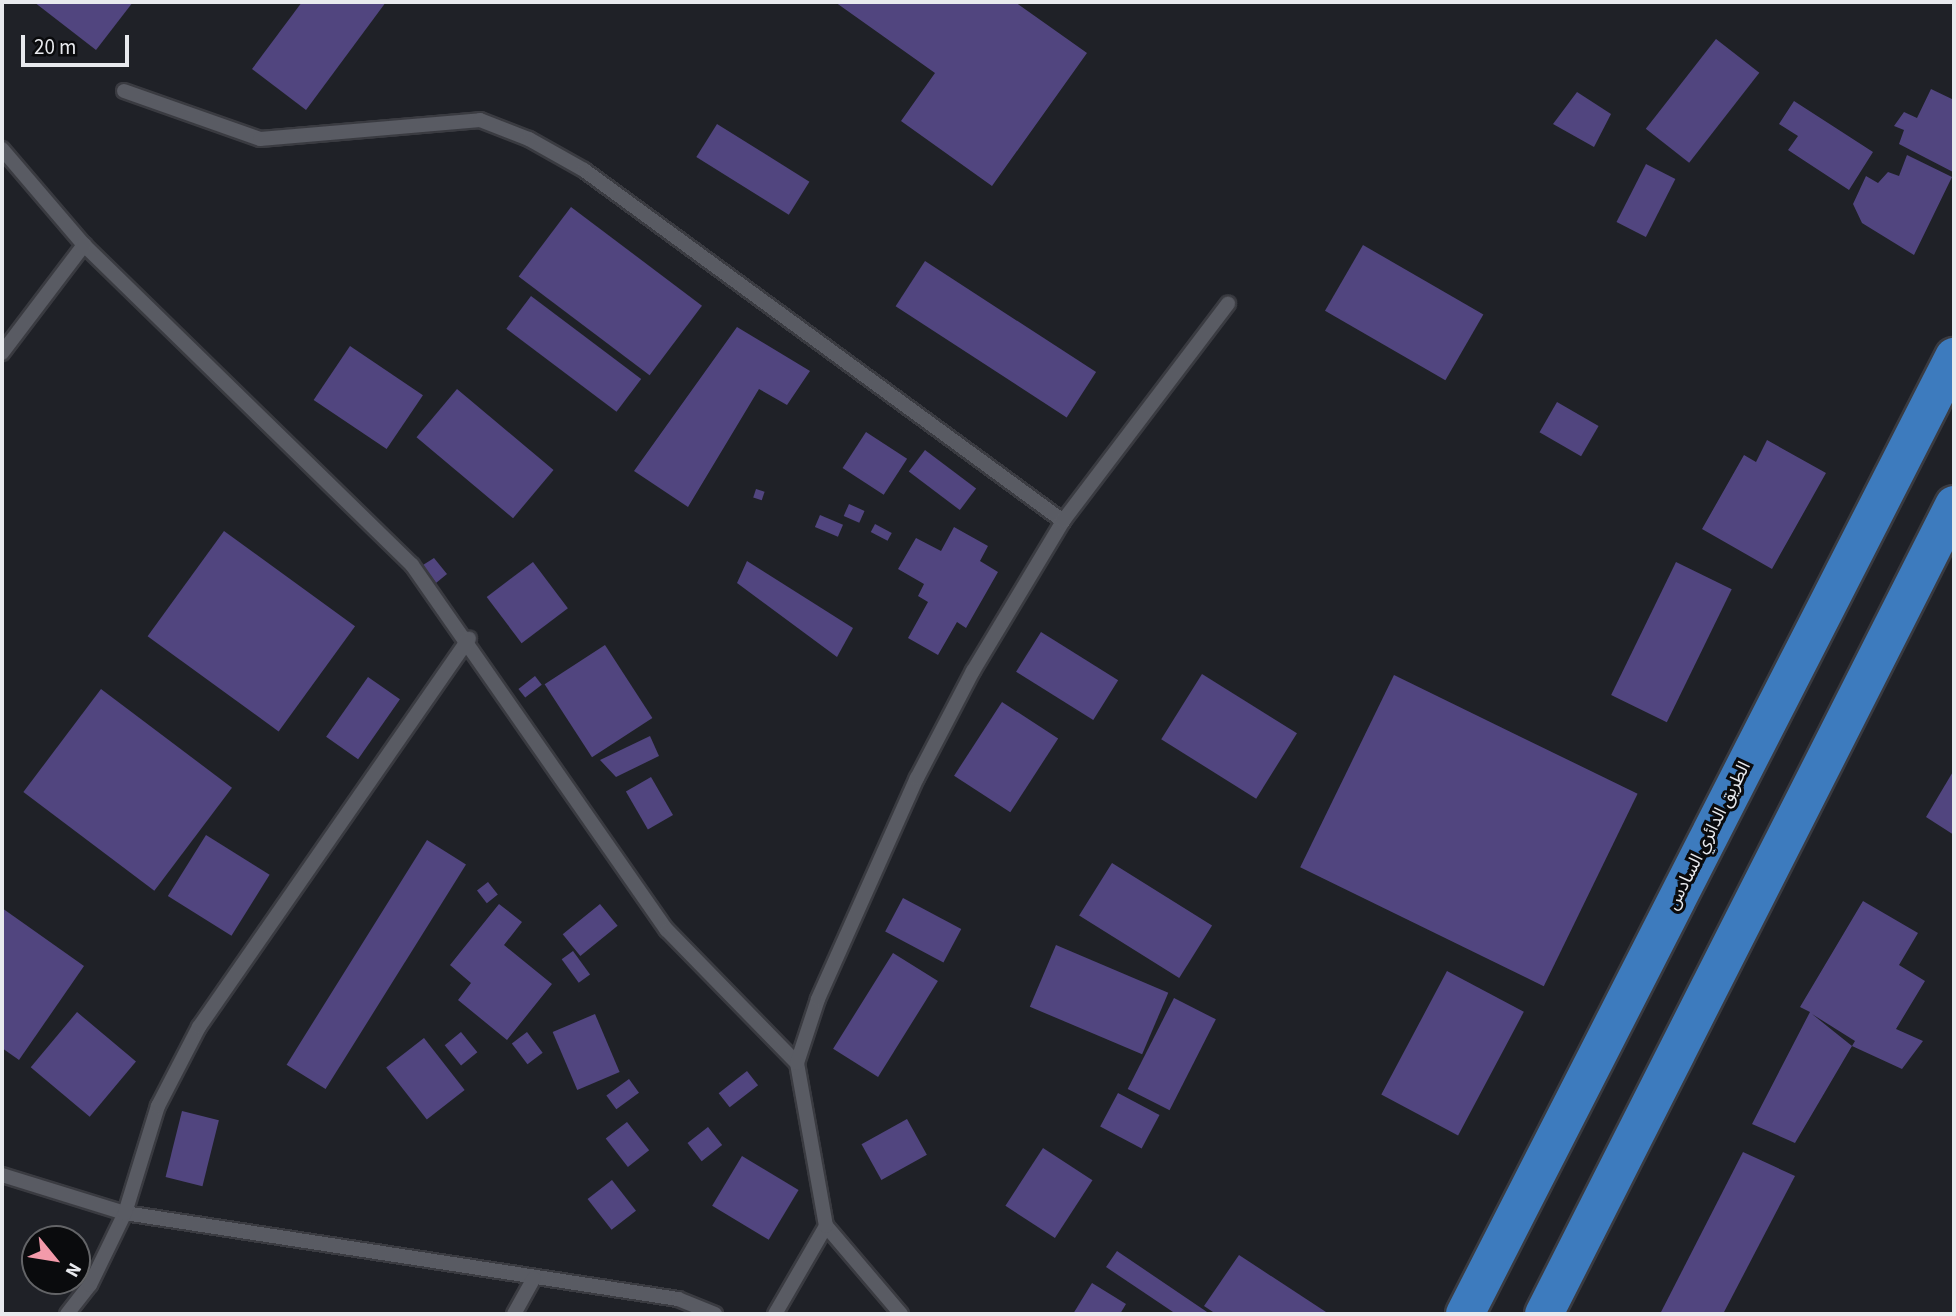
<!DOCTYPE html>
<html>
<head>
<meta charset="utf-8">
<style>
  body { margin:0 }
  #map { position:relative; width:1956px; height:1316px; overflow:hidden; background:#1f2127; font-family:"Source Sans 3","Noto Sans Arabic",sans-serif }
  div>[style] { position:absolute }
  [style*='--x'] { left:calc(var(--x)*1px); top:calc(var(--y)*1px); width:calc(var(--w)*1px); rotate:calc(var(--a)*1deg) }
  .building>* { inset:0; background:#51457f; transform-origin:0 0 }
  .roads { filter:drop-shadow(2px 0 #3a3b41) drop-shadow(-2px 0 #3a3b41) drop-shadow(0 2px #3a3b41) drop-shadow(0 -2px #3a3b41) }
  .service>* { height:14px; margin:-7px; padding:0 7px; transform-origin:7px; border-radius:7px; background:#595b63 }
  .trunk>* { height:38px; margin:-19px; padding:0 19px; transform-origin:19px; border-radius:19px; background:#3d7bbe }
  span { translate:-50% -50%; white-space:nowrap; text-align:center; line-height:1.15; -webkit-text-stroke:6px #0a0b0d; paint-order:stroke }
  .street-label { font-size:18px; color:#e8eaee }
  .frame { position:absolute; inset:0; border:4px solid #e8eaee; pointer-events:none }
  .north { position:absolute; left:21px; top:1225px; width:70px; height:70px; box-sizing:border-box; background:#0a0b0d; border:2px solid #636467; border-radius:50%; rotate:120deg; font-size:19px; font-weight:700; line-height:28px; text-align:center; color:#e8eaee }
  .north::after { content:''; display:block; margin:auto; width:24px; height:32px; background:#f39aaa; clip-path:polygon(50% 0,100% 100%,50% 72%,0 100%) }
  .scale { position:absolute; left:21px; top:35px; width:108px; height:32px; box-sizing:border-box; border:4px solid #e8eaee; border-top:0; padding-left:9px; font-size:21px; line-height:24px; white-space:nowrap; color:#e8eaee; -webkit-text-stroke:5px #0a0b0d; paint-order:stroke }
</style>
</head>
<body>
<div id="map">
  <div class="building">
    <i style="clip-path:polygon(34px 2px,133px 2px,96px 50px)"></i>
    <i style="clip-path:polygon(302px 2px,386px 2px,306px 110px,252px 69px)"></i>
    <i style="clip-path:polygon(835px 2px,1015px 2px,1087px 53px,992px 186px,901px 121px,935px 73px)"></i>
    <i style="left:1716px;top:39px;width:55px;height:114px;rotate:38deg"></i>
    <i style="clip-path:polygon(1931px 89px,1954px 100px,1953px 172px,1899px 144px,1904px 130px,1894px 126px,1904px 112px,1917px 118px)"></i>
    <i style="clip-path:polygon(1577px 92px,1611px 114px,1594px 147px,1553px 124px)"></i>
    <i style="clip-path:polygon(1794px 101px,1873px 152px,1849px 190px,1788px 150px,1798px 136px,1779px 124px)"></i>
    <i style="left:717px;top:124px;width:109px;height:39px;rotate:32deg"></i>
    <i style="clip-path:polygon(1907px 155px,1952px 177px,1914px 255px,1862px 223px,1853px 204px,1866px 176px,1878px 183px,1888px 172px,1899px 176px)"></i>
    <i style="left:1646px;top:164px;width:33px;height:65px;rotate:27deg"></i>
    <i style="left:571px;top:207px;width:164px;height:87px;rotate:37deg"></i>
    <i style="left:1363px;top:245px;width:139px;height:76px;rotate:30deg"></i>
    <i style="left:925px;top:261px;width:204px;height:54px;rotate:33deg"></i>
    <i style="left:531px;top:296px;width:138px;height:41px;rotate:37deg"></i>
    <i style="clip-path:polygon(737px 327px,810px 371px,787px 405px,759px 389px,688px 507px,634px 471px)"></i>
    <i style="left:350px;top:346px;width:88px;height:65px;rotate:34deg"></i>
    <i style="left:457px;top:389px;width:126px;height:63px;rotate:40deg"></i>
    <i style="left:1557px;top:402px;width:48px;height:35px;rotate:30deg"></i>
    <i style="left:866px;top:432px;width:49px;height:43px;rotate:33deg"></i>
    <i style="clip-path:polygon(1767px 440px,1826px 473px,1772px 569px,1702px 529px,1744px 455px,1756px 462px)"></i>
    <i style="left:925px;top:450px;width:64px;height:27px;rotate:37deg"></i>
    <i style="left:756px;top:489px;width:9px;height:9px;rotate:18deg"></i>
    <i style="left:849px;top:504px;width:17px;height:13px;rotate:24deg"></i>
    <i style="left:820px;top:515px;width:25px;height:13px;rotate:23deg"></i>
    <i style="left:875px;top:524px;width:19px;height:9px;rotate:28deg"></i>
    <i style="clip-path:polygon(954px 527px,988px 546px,980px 561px,998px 572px,966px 628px,957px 622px,938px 655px,908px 638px,928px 602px,918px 596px,924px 584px,898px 569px,916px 538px,941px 551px)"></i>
    <i style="left:224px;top:531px;width:162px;height:130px;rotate:36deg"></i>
    <i style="clip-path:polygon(434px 558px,447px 574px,436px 583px,423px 565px)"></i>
    <i style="clip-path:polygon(747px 561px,853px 628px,837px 657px,737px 583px)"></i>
    <i style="left:533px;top:562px;width:58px;height:58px;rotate:53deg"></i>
    <i style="left:1676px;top:562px;width:62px;height:148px;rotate:26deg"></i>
    <i style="left:1041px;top:632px;width:91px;height:47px;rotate:32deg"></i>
    <i style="left:605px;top:645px;width:87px;height:72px;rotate:57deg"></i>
    <i style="left:1202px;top:674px;width:112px;height:77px;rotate:32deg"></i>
    <i style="left:1394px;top:675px;width:271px;height:214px;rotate:26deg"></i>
    <i style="left:535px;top:676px;width:11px;height:21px;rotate:52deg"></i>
    <i style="left:368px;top:677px;width:39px;height:73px;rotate:35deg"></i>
    <i style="left:101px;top:689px;width:164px;height:129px;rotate:37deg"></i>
    <i style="left:1002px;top:702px;width:67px;height:88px;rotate:33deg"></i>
    <i style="clip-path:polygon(650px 736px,659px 756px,616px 777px,600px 760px)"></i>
    <i style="clip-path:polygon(1954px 770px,1954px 835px,1926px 817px)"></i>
    <i style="left:651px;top:777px;width:44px;height:29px;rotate:60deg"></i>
    <i style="left:206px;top:835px;width:75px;height:72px;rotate:32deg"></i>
    <i style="left:427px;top:840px;width:46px;height:265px;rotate:32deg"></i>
    <i style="left:1112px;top:863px;width:118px;height:62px;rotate:32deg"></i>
    <i style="left:488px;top:882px;width:16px;height:14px;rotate:52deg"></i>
    <i style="left:903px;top:898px;width:66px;height:38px;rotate:28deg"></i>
    <i style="clip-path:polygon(evenodd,1863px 901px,1918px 933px,1899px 965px,1925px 981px,1896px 1029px,1923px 1041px,1902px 1069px,1852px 1046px,1795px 1143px,1752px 1124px,1810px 1012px,1800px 1007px,1863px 901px,1812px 1014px,1855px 1041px,1852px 1046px,1812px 1014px)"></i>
    <i style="clip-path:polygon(499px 904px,522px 922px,504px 945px,552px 984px,507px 1040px,458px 1000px,471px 983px,450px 965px)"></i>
    <i style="left:600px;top:904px;width:28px;height:48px;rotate:51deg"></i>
    <i style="clip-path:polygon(2px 908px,84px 966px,19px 1060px,2px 1048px)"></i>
    <i style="left:1056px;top:945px;width:122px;height:67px;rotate:23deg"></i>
    <i style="left:573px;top:951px;width:29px;height:14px;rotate:54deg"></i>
    <i style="left:893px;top:953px;width:53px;height:113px;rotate:32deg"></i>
    <i style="left:1447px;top:971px;width:87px;height:140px;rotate:28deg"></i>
    <i style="left:1174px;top:998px;width:47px;height:102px;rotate:27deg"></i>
    <i style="left:77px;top:1012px;width:77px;height:72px;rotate:40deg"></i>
    <i style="left:595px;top:1014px;width:63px;height:46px;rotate:67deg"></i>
    <i style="left:461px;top:1032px;width:26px;height:21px;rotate:51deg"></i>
    <i style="left:527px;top:1032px;width:26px;height:19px;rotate:53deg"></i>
    <i style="left:424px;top:1038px;width:66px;height:48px;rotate:52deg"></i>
    <i style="left:747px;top:1071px;width:18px;height:36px;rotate:52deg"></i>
    <i style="left:629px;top:1079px;width:17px;height:28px;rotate:54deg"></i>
    <i style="left:1118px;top:1093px;width:47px;height:38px;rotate:28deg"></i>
    <i style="left:182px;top:1111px;width:38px;height:68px;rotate:14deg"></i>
    <i style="left:907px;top:1119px;width:41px;height:52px;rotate:61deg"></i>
    <i style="left:627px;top:1122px;width:36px;height:27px;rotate:52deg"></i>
    <i style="left:708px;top:1127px;width:23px;height:26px;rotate:52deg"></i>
    <i style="left:1043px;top:1148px;width:59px;height:69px;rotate:33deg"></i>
    <i style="clip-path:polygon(1743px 1152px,1795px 1176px,1723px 1314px,1660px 1314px)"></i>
    <i style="left:742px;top:1156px;width:66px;height:58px;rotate:31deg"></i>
    <i style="left:612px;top:1180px;width:39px;height:31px;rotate:52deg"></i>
    <i style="clip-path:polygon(1117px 1251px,1210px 1314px,1176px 1314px,1106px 1267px)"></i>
    <i style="clip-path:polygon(1239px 1255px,1329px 1314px,1216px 1314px,1204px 1306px)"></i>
    <i style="clip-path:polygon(1092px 1283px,1126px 1304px,1120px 1314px,1073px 1314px)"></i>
  </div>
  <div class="roads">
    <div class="service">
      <i style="--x:124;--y:91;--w:144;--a:19.4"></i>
      <i style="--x:260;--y:139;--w:221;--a:-4.9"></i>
      <i style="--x:480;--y:120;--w:53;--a:21.2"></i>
      <i style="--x:529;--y:139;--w:63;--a:29.4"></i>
      <i style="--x:584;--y:170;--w:594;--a:36.23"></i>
      <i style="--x:2;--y:149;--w:126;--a:49.5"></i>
      <i style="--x:84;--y:245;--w:458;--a:44.3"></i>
      <i style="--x:412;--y:565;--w:445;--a:55.1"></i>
      <i style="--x:667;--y:930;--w:186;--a:45.7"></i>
      <i style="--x:2;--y:353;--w:136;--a:-52.8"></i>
      <i style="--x:2;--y:1175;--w:129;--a:17.2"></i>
      <i style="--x:125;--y:1213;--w:560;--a:8.84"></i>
      <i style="--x:678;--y:1299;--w:40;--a:22"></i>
      <i style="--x:67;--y:1314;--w:37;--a:-52"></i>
      <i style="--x:90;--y:1285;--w:80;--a:-64.1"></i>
      <i style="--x:125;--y:1213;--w:112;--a:-72.9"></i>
      <i style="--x:158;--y:1106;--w:89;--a:-62.6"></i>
      <i style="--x:199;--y:1027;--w:473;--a:-55.2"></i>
      <i style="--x:514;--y:1314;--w:41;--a:-60.9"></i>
      <i style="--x:775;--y:1314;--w:102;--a:-59.9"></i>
      <i style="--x:901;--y:1314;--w:116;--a:-130.4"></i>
      <i style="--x:826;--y:1226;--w:166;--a:-100.1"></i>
      <i style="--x:797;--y:1063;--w:67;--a:-71.8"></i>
      <i style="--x:818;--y:999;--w:242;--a:-65.9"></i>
      <i style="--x:917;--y:778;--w:121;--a:-62.4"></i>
      <i style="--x:973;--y:671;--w:175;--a:-59"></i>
      <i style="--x:1063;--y:521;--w:273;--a:-52.8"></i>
    </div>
    <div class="trunk">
      <i style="--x:1465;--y:1314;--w:1075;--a:-62.93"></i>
      <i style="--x:1544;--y:1314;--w:907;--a:-63.12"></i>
    </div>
  </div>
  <div class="street-label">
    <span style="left:1709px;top:836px;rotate:-63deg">الطريق الدائري السادس</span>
  </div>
  <div class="frame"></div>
  <div class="north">N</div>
  <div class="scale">20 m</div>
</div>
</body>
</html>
